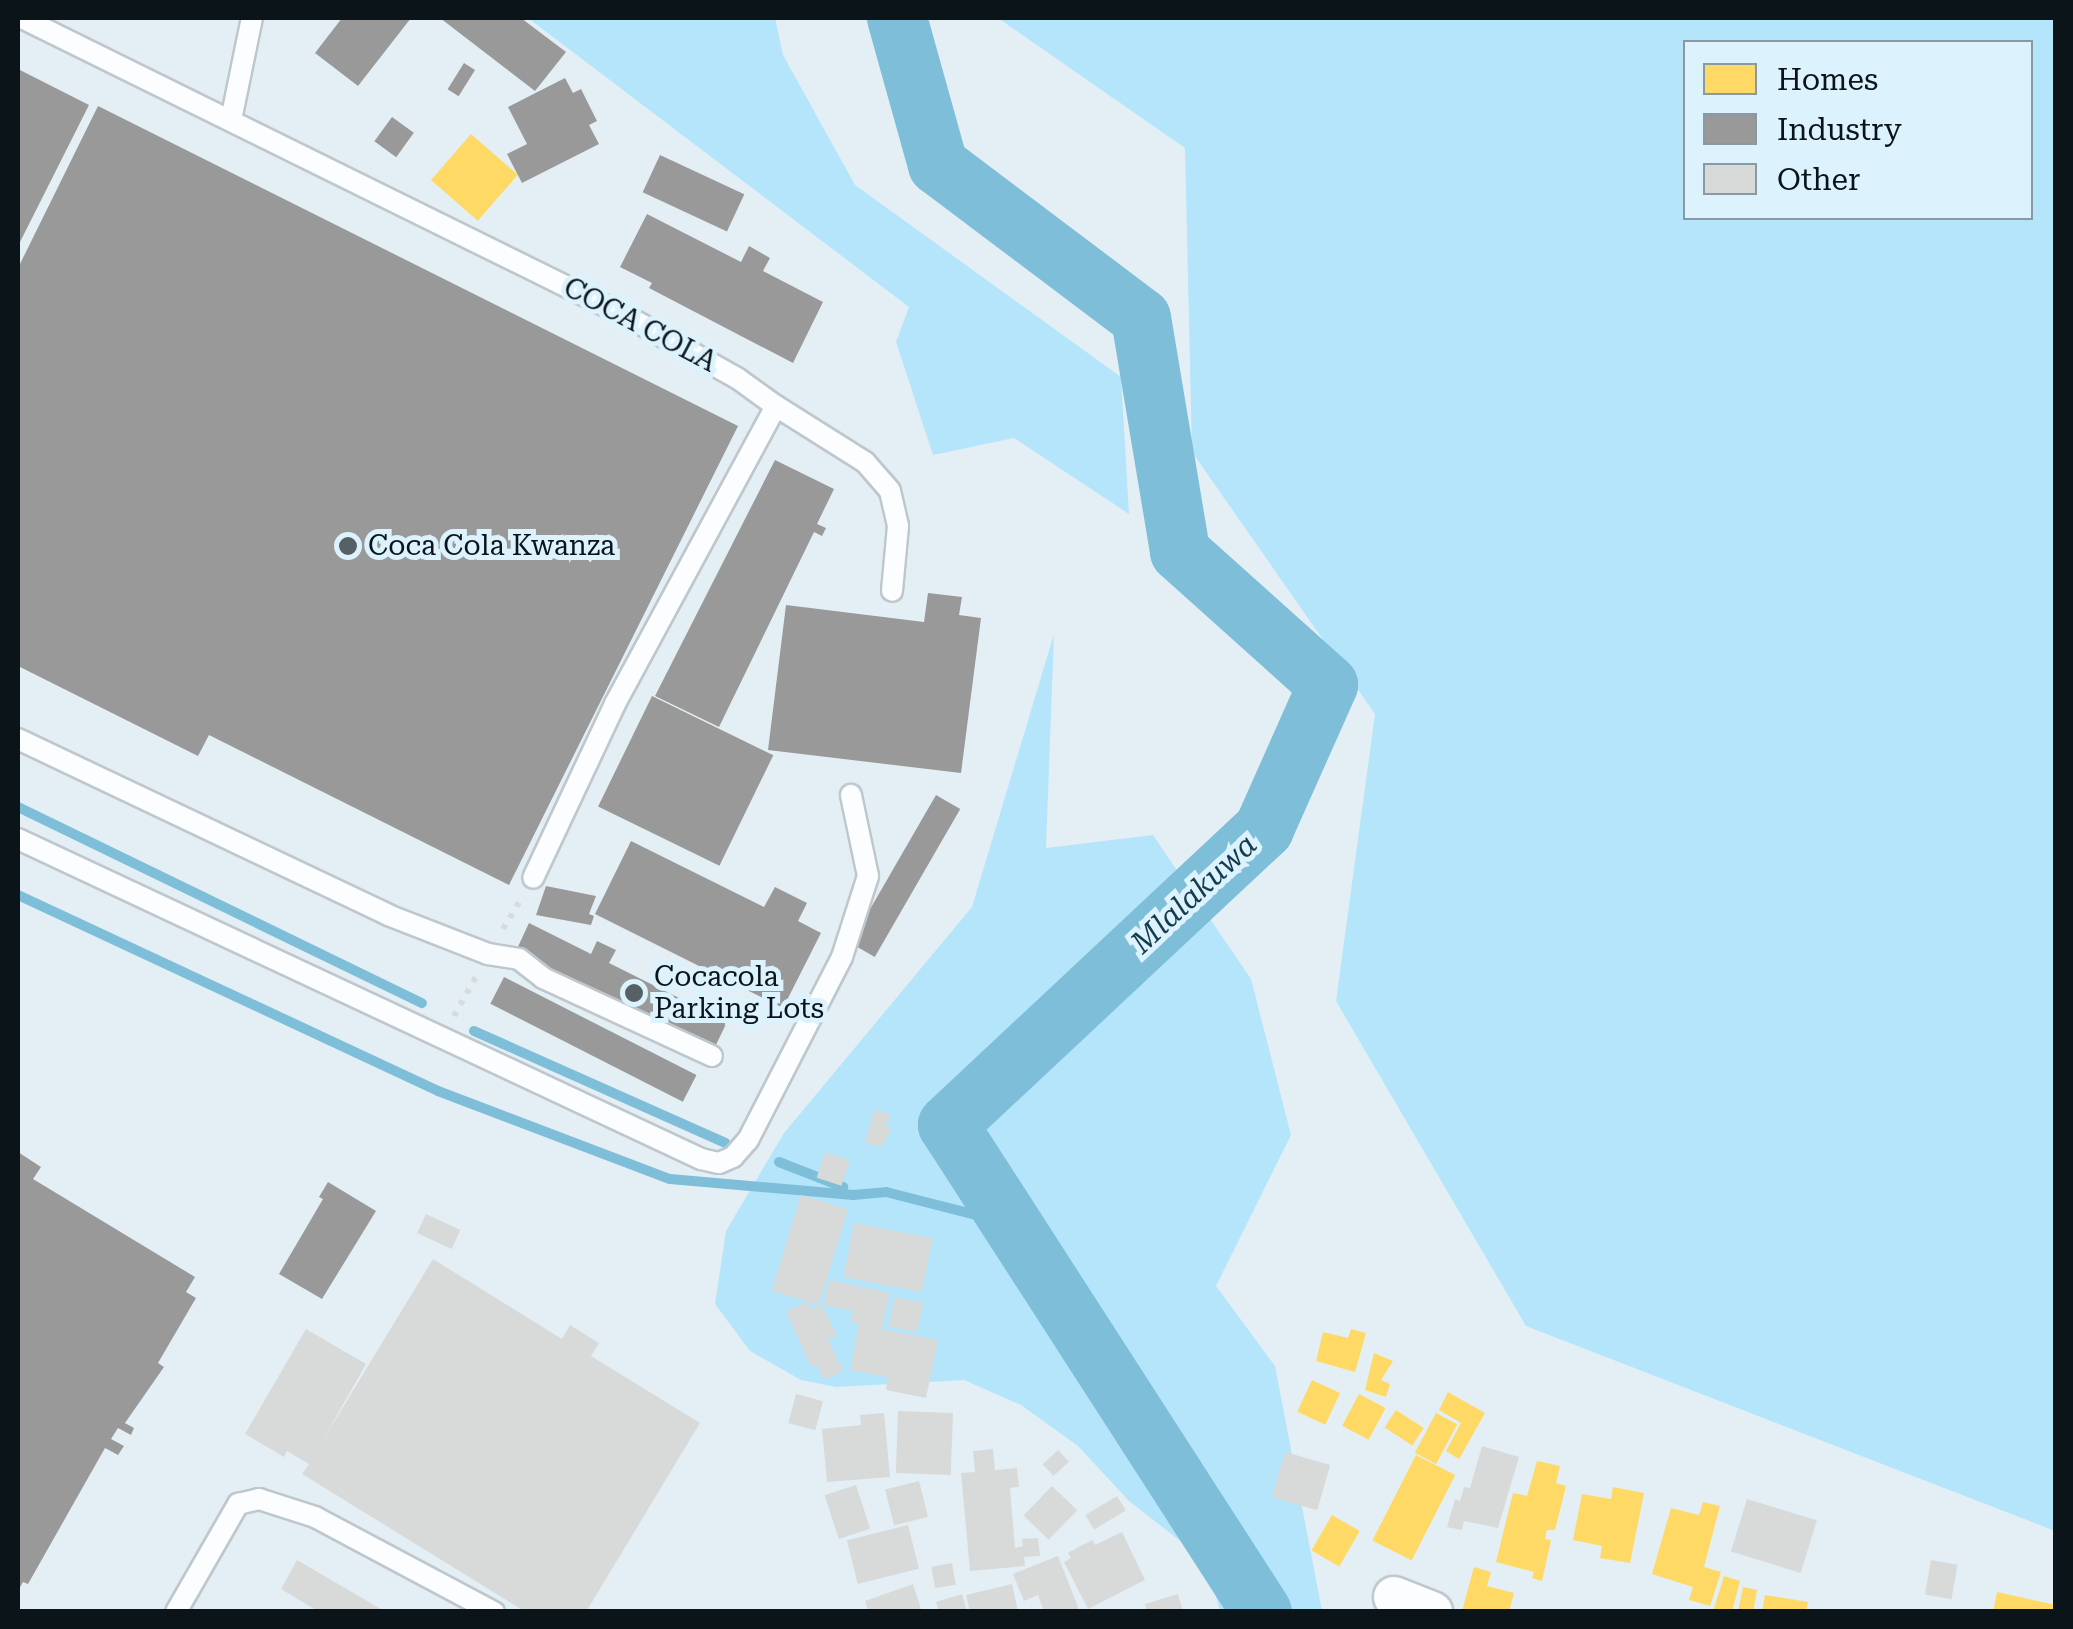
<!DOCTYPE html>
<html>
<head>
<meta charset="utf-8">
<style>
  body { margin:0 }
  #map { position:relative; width:2073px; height:1629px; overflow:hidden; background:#e4eff5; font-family:"Roboto Serif",serif }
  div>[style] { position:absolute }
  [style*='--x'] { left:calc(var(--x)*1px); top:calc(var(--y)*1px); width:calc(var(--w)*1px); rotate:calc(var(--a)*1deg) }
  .green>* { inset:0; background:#b4e5fa }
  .homes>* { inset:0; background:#ffd966; transform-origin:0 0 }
  .industry>* { inset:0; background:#999; transform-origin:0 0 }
  .stream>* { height:10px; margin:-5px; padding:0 5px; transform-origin:5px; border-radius:5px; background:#7ebed9 }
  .river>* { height:60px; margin:-30px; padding:0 30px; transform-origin:30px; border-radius:30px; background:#7ebed9 }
  .building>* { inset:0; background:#d8dad9; transform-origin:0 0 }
  .path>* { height:6px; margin-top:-3px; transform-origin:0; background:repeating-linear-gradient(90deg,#d7dbdc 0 5px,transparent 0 13px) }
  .roads { filter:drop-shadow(2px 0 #bec7cd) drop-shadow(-2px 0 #bec7cd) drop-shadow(0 2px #bec7cd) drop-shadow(0 -2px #bec7cd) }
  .lane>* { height:20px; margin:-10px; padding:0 10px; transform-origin:10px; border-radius:10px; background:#fbfdfe }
  .street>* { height:40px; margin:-20px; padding:0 20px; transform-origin:20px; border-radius:20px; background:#fbfdfe }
  .dots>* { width:28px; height:28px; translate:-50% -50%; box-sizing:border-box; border:5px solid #dcf2fd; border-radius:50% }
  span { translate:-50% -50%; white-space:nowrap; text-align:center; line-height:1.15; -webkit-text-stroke:10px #dcf2fd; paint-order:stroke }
  .street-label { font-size:28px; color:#0a1419 }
  .poi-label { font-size:28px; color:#0a1419 }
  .left { translate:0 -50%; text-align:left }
  .water-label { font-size:30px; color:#153c4c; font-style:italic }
  .frame { position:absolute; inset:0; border:20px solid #0a1419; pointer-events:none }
  .legend { position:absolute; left:1683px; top:40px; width:350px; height:180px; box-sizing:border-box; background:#dcf2fd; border:2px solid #8899a2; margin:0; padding:12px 18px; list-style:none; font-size:30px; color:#0a1419 }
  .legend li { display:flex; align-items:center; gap:20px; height:50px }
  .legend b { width:50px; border:2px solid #8899a2 }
</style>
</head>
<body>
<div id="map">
  <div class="green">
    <i style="clip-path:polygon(528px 18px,775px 18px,783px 55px,855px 185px,1121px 377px,1129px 514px,1014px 438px,933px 455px,896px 342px,909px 307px)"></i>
    <i style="clip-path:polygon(evenodd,998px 18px,2055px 18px,2055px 1531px,1526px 1326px,1336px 1001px,1375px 714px,1192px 452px,1185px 148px,998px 18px,1686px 42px,2030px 42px,2030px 218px,1686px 218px,1686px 42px)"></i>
    <i style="clip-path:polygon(1054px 634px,1046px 848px,1153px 835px,1251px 979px,1291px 1135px,1216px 1286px,1275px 1366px,1322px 1611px,1220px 1611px,1206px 1561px,1129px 1501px,1078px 1446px,1021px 1405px,964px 1380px,836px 1387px,801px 1380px,750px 1351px,715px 1304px,726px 1231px,784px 1133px,972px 907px)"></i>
  </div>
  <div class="homes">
    <i style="left:471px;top:134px;width:62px;height:61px;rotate:41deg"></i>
    <i style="clip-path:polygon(1351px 1329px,1366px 1333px,1355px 1372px,1316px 1361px,1323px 1332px,1348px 1338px)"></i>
    <i style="clip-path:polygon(1374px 1353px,1393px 1361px,1381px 1380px,1390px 1384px,1386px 1397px,1365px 1390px)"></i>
    <i style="left:1312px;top:1380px;width:31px;height:35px;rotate:25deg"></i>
    <i style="clip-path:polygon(1448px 1392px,1485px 1413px,1459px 1459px,1446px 1451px,1461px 1423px,1439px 1410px)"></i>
    <i style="left:1359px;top:1394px;width:30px;height:36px;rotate:28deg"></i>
    <i style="left:1396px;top:1410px;width:33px;height:21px;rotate:33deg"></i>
    <i style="left:1436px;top:1413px;width:24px;height:45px;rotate:28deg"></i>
    <i style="left:1416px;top:1455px;width:44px;height:96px;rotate:27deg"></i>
    <i style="clip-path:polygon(1537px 1461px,1560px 1466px,1556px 1483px,1566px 1486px,1555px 1530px,1547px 1530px,1545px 1539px,1551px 1540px,1542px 1581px,1532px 1578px,1534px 1572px,1496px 1562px,1513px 1493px,1527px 1496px)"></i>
    <i style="clip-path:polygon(1613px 1487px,1644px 1493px,1630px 1563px,1600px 1558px,1602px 1546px,1573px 1540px,1582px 1494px,1611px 1499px)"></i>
    <i style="clip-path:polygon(1703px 1502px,1720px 1506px,1704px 1567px,1721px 1572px,1710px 1606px,1689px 1600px,1693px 1587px,1652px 1574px,1671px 1508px,1699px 1515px)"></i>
    <i style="left:1332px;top:1515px;width:32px;height:41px;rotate:30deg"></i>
    <i style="clip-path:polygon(1474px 1567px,1491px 1572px,1487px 1586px,1514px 1593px,1509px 1612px,1462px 1611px)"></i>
    <i style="clip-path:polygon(1724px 1576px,1740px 1581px,1732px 1612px,1713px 1612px)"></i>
    <i style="clip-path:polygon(1743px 1587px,1757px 1590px,1753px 1612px,1738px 1612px)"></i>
    <i style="clip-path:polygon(1997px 1592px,2056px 1605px,2056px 1612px,1993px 1612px)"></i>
    <i style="clip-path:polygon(1765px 1595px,1808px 1602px,1806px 1612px,1762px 1612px)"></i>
  </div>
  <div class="industry">
    <i style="clip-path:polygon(342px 18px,411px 18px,358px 86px,315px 53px)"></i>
    <i style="clip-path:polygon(440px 18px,521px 18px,566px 52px,535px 91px)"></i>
    <i style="left:464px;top:63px;width:13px;height:31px;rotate:32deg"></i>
    <i style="clip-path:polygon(18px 69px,89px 105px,18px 246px)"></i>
    <i style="clip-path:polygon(565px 78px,573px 93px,581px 89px,597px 121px,589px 125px,599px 144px,522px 183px,507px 154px,527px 144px,508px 107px)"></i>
    <i style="clip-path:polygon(98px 106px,738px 426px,509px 885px,209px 735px,198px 756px,18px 666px,18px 268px)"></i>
    <i style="left:392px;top:117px;width:27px;height:30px;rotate:36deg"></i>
    <i style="left:660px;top:155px;width:93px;height:41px;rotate:25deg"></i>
    <i style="clip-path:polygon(647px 214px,741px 262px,749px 246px,770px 258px,763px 271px,823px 302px,793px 363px,649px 288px,652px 283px,620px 267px)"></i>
    <i style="clip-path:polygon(775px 460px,834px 489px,817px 524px,826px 528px,822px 536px,814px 532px,719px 727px,655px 696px)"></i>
    <i style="clip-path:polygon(928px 593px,962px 597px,959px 615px,981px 618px,961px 773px,768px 750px,786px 605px,924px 622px)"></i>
    <i style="left:652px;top:696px;width:135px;height:123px;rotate:26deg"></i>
    <i style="left:936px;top:795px;width:28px;height:171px;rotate:30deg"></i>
    <i style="clip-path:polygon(631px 841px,764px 907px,775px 887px,807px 903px,798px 921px,821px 933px,783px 1008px,595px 914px)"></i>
    <i style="clip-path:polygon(546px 886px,596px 896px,589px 914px,594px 916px,591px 925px,536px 915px)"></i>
    <i style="clip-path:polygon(529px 923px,591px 954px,597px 941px,616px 950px,609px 963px,727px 1022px,714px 1049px,516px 951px)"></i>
    <i style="left:504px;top:977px;width:216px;height:30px;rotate:27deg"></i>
    <i style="clip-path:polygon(18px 1152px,41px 1167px,33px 1179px,195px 1277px,186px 1292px,196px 1298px,158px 1363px,164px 1367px,125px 1423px,134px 1428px,131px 1435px,118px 1428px,111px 1439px,124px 1446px,118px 1455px,105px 1448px,28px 1584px,23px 1582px,18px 1591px)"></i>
    <i style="clip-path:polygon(328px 1182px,376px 1211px,322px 1299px,279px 1274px,323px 1199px,319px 1197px)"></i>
  </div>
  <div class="stream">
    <i style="--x:18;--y:807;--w:449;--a:25.9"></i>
    <i style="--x:18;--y:895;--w:463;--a:25"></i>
    <i style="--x:438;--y:1091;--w:248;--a:20.8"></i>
    <i style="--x:670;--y:1179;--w:184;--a:5"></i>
    <i style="--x:853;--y:1195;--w:33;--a:-5"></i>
    <i style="--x:886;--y:1192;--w:130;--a:14.3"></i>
    <i style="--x:474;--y:1031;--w:275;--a:24"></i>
    <i style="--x:779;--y:1162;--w:69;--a:21.3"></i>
  </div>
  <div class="river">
    <i style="--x:897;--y:18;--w:153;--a:74.4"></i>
    <i style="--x:938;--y:165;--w:254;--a:37"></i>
    <i style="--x:1141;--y:318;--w:237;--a:80.5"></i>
    <i style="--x:1180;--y:552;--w:199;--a:41.9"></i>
    <i style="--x:1328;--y:685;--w:158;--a:114"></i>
    <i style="--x:1264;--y:829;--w:433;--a:136.9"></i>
    <i style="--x:948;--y:1125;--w:579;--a:57.19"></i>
  </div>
  <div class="building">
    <i style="clip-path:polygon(874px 1110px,890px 1114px,886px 1127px,892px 1128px,881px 1147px,865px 1143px)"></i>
    <i style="left:825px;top:1152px;width:26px;height:27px;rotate:18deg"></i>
    <i style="left:801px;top:1195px;width:49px;height:100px;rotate:17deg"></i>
    <i style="left:426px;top:1214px;width:38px;height:21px;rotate:25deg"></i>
    <i style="left:854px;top:1223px;width:80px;height:55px;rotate:11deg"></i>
    <i style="clip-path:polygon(433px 1259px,562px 1339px,570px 1325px,599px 1343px,591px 1356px,700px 1423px,586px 1612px,526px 1612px,302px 1474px,309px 1464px,287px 1451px,284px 1457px,245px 1434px,306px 1329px,366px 1364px,323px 1440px)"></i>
    <i style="clip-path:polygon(829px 1280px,890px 1293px,882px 1329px,938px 1340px,926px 1398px,886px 1390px,888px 1377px,850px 1370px,859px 1324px,851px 1322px,853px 1311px,824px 1305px)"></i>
    <i style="left:895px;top:1297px;width:29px;height:30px;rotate:12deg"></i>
    <i style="clip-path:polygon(808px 1302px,812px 1309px,822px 1305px,837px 1336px,828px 1340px,843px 1371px,824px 1380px,816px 1364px,811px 1367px,786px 1311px)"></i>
    <i style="left:796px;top:1394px;width:28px;height:30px;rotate:15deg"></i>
    <i style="left:898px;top:1411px;width:55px;height:62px;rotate:2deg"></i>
    <i style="clip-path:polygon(884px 1413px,890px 1477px,827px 1482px,822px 1429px,861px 1425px,860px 1415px)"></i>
    <i style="clip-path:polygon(1482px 1446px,1519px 1457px,1498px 1528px,1464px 1521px,1462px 1530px,1447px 1527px,1455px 1499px,1460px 1501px,1464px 1487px,1470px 1488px)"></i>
    <i style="clip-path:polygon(993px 1449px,995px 1470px,1017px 1468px,1019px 1487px,1010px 1488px,1015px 1548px,1023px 1546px,1022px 1539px,1038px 1538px,1040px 1556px,1024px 1557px,1025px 1566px,970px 1571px,961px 1473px,975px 1472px,973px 1451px)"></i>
    <i style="left:1058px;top:1450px;width:16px;height:21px;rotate:47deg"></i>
    <i style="left:1285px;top:1452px;width:47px;height:47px;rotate:16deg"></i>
    <i style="left:919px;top:1481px;width:37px;height:35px;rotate:76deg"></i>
    <i style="left:856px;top:1485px;width:46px;height:33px;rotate:72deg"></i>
    <i style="left:1052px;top:1486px;width:35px;height:41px;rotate:44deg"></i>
    <i style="left:1117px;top:1496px;width:17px;height:37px;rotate:59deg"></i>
    <i style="left:1747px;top:1499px;width:73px;height:55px;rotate:17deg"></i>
    <i style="left:908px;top:1525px;width:45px;height:63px;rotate:76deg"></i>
    <i style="clip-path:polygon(1122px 1532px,1145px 1580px,1088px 1609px,1064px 1562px,1071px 1558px,1068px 1553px,1080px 1546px,1093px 1540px,1095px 1545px)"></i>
    <i style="clip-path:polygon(1058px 1556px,1080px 1612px,1044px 1612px,1038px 1595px,1024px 1601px,1013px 1574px)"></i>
    <i style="clip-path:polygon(297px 1560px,386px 1612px,319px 1612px,281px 1589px)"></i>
    <i style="left:1931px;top:1560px;width:27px;height:35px;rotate:10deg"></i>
    <i style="left:952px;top:1563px;width:22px;height:21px;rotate:80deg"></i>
    <i style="clip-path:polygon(913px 1584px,922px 1612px,869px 1612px,865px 1601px)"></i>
    <i style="clip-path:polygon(1012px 1584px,1018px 1612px,970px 1612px,966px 1595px)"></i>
    <i style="clip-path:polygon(962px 1594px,967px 1612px,939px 1612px,936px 1602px)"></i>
    <i style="clip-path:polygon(1178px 1594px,1183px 1612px,1147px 1612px,1145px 1604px)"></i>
  </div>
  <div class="path">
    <i style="--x:503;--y:929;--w:37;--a:-59"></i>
    <i style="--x:454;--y:1016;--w:47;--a:-60.7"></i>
  </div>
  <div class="roads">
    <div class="lane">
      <i style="--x:22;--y:18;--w:678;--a:26.26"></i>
      <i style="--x:630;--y:318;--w:123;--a:29.3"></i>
      <i style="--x:737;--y:378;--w:48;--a:35.7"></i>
      <i style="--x:776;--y:406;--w:339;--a:118.4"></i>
      <i style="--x:615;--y:704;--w:192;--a:115.2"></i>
      <i style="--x:231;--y:120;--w:104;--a:-78.4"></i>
      <i style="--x:776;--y:406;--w:105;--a:32.2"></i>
      <i style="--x:865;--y:462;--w:38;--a:49"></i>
      <i style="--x:890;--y:491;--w:36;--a:77"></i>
      <i style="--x:898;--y:526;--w:65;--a:95.3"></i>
      <i style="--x:18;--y:739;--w:410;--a:25.4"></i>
      <i style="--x:388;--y:915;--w:107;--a:21.3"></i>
      <i style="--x:488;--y:954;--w:31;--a:9"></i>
      <i style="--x:519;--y:959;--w:31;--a:38"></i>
      <i style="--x:543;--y:978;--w:186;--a:24.8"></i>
      <i style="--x:18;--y:839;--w:754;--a:25.1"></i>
      <i style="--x:701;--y:1159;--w:18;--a:13"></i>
      <i style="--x:719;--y:1163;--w:15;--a:-23"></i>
      <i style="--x:733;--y:1157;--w:23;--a:-49"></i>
      <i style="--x:748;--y:1140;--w:206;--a:-62.8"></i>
      <i style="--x:842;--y:957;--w:85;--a:-72.2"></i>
      <i style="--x:868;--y:876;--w:83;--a:-101.9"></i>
      <i style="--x:176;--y:1612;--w:125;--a:-60.1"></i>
      <i style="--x:238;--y:1504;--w:22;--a:-13"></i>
      <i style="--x:259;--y:1499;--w:59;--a:17.8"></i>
      <i style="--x:315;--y:1517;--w:203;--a:28"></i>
    </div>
    <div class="street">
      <i style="--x:1394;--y:1597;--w:41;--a:21.5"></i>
    </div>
  </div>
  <div class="dots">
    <i style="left:348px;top:546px;background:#566166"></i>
    <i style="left:634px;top:993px;background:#566166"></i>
  </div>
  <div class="street-label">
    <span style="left:640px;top:325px;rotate:28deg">COCA COLA</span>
  </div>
  <div class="poi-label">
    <span class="left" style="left:368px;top:546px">Coca Cola Kwanza</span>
    <span class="left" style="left:654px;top:993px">Cocacola<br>Parking Lots</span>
  </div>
  <div class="water-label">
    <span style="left:1194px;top:894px;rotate:-43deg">Mlalakuwa</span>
  </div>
  <div class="frame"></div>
  <ul class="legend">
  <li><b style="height:28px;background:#ffd966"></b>Homes</li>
  <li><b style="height:28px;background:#999"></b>Industry</li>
  <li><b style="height:28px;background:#d8dad9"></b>Other</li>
  </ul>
</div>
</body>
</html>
